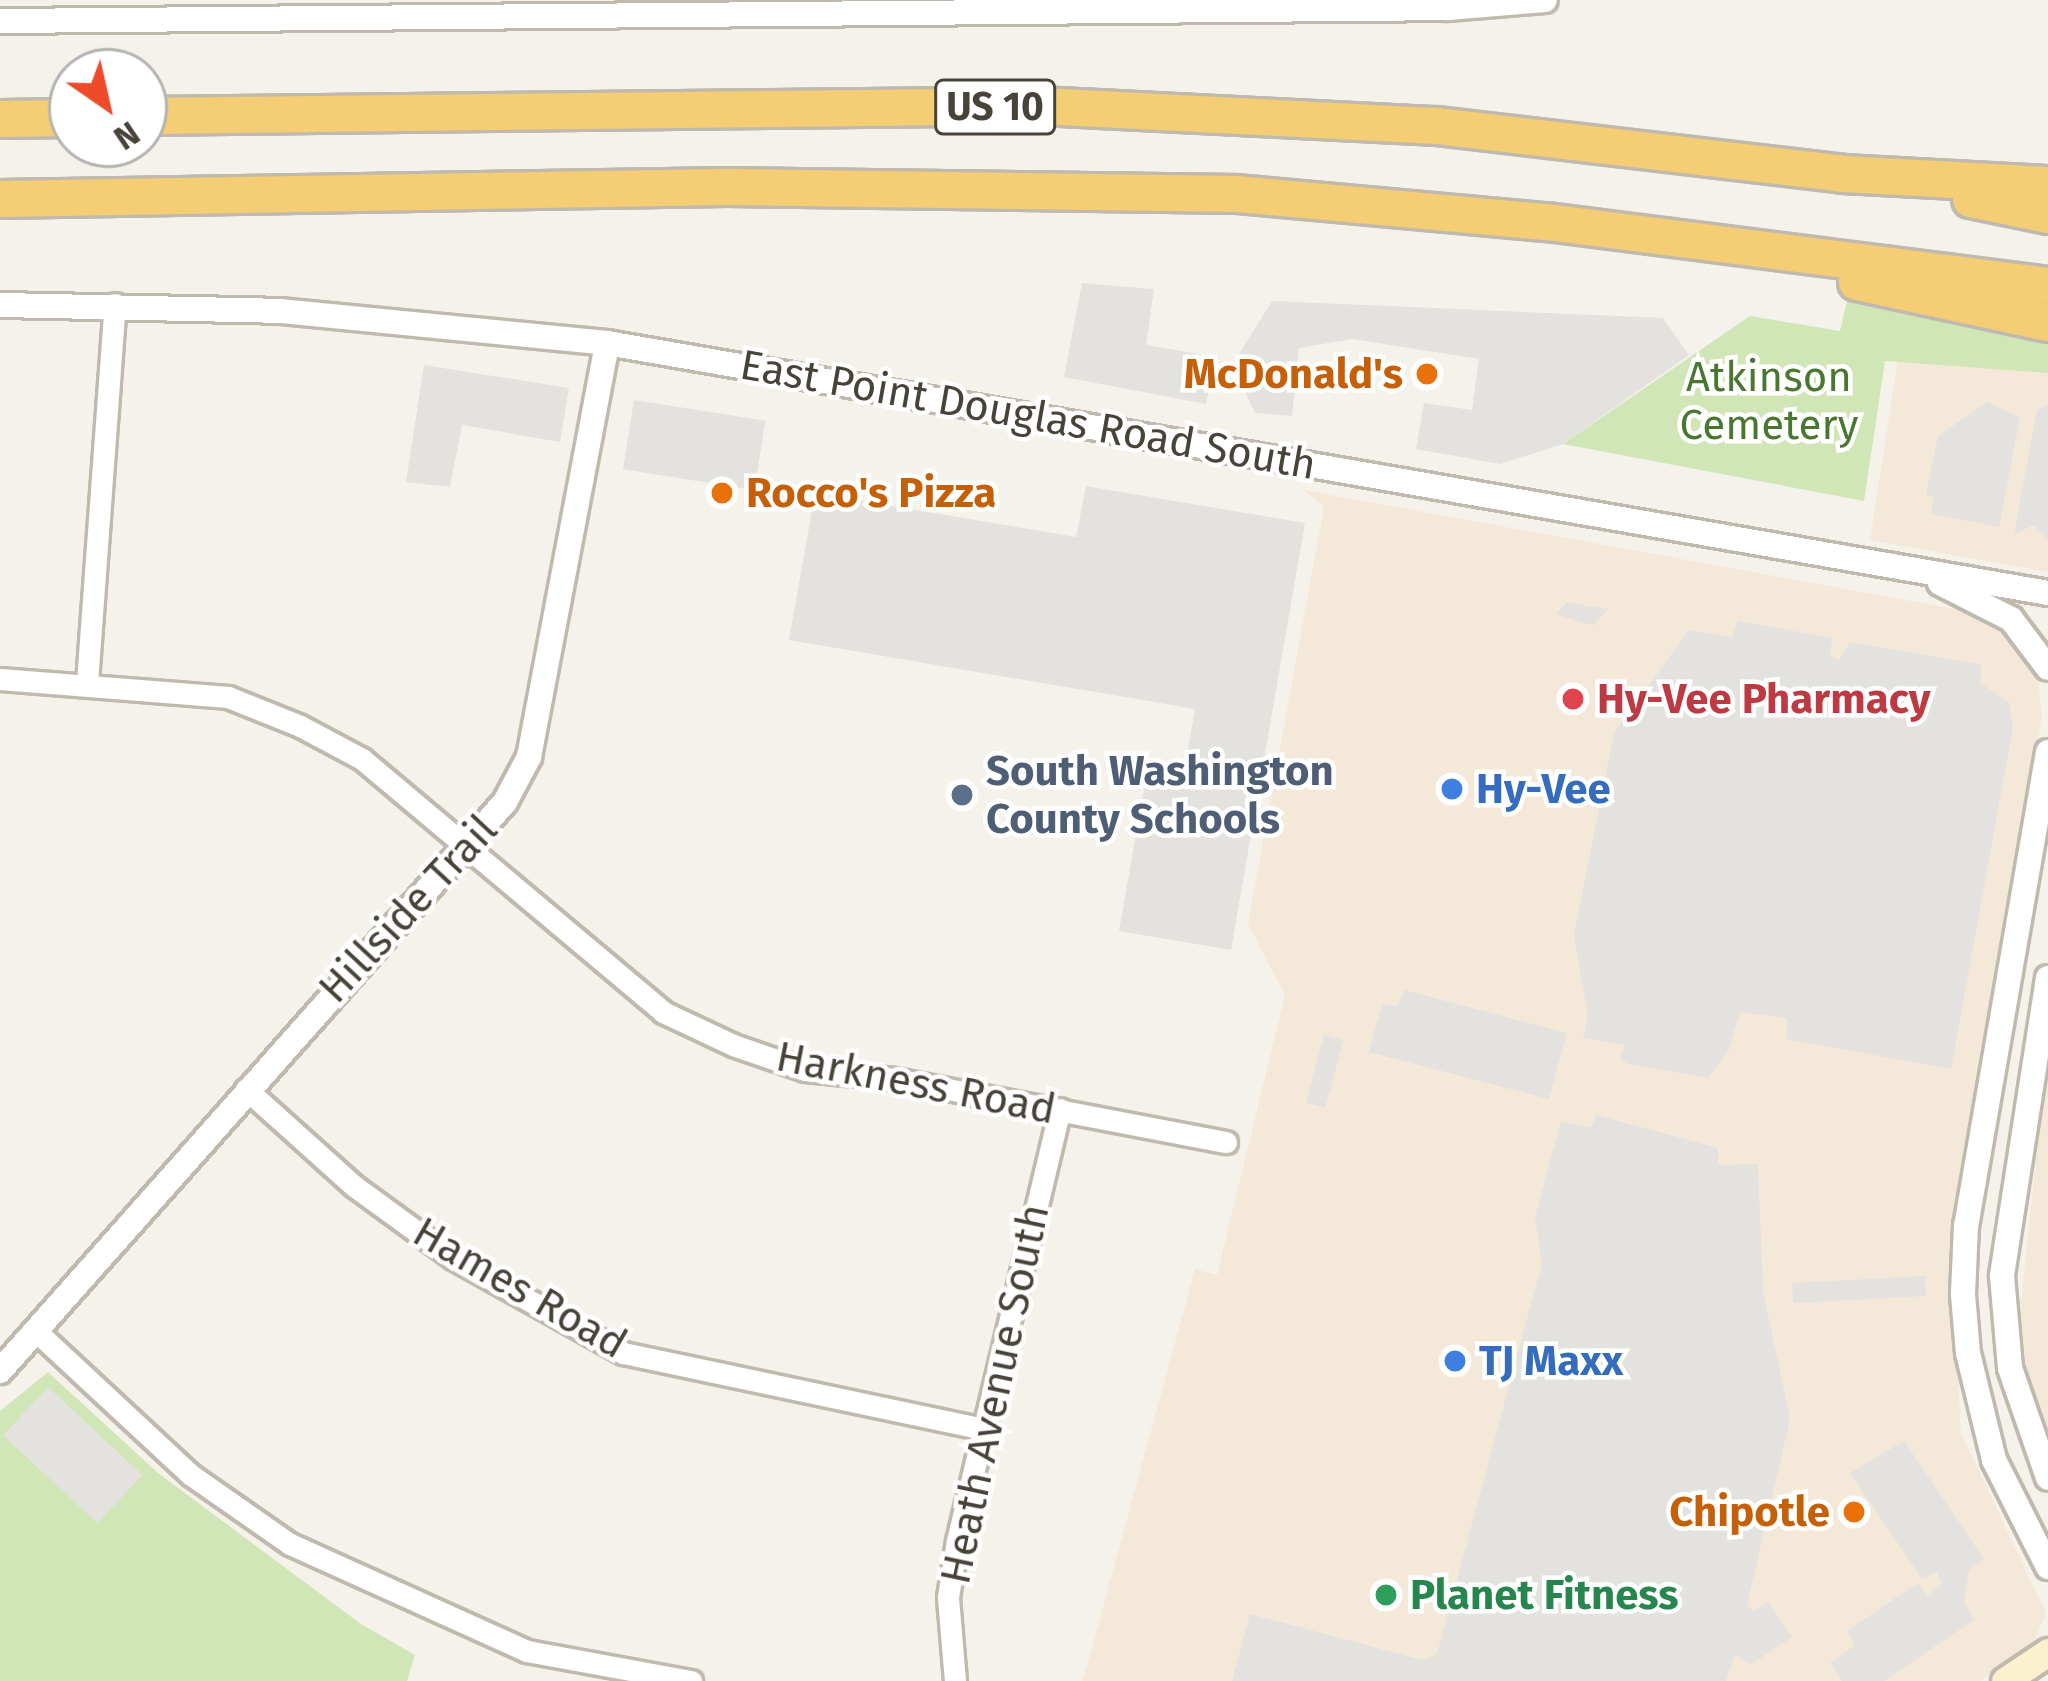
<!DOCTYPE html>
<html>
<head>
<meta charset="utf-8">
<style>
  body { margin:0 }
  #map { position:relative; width:2048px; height:1681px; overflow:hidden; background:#f4f2eb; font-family:"Fira Sans",sans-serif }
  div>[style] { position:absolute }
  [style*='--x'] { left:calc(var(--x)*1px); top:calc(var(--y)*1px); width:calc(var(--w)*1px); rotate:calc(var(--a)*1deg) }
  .commercial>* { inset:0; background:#f4e9d8 }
  .green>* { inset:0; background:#d0e6b7 }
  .parking>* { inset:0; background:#e3e2df; transform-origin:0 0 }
  .roads { filter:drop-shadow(3px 0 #c0baae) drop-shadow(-3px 0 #c0baae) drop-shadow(0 3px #c0baae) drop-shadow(0 -3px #c0baae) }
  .minor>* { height:21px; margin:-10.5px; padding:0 10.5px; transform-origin:10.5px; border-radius:10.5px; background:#fff }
  .tertiary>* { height:24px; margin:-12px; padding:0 12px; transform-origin:12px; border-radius:12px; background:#fff }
  .secondary>* { height:27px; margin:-13.5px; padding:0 13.5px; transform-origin:13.5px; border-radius:13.5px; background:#fbf1ce }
  .motorway>* { height:36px; margin:-18px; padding:0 18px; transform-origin:18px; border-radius:18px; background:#f5cd75 }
  .dots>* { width:33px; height:33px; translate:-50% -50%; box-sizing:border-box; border:6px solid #fff; border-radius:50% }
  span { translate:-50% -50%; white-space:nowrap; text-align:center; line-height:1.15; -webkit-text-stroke:9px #fff; paint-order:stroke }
  .shield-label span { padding:3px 9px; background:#fff; border:3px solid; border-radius:9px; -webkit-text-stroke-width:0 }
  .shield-label { font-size:39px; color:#484339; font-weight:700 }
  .food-label { font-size:42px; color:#c56008; font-weight:700 }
  .right { translate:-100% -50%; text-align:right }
  .left { translate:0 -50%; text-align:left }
  .park-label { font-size:42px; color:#49772f }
  .street-label { font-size:42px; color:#484339 }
  .health-label { font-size:42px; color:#be3a42; font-weight:700 }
  .service-label { font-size:42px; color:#4e5e75; font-weight:700 }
  .shop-label { font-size:42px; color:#366cbe; font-weight:700 }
  .leisure-label { font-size:42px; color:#27864d; font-weight:700 }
  .north { position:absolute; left:48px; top:48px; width:120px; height:120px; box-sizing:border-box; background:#fff; border:3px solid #b6b4b0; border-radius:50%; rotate:146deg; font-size:33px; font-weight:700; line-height:48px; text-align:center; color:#484339 }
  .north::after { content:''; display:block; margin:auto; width:42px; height:54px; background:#ed4b2a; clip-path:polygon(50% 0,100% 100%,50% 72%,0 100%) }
</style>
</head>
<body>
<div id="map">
  <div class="commercial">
    <i style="clip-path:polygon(1903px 328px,2048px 357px,2048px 572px,1870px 540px)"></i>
    <i style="clip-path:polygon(1303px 490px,1966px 611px,2004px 626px,2037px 666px,2042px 717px,1957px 1201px,1952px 1282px,1961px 1433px,2046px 1613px,2034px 1642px,1980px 1681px,1083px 1681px,1195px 1269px,1217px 1275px,1285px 995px,1248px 924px,1324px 507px)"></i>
    <i style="clip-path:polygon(2048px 1049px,2048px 1447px,2028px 1390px,2020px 1310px)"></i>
  </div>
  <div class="green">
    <i style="clip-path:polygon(1848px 297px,2048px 338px,2048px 373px,1885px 361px,1864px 501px,1563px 444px,1750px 316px,1840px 331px)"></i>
    <i style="clip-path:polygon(48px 1372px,158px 1473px,361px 1624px,415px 1655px,407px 1681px,0 1681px,0 1411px)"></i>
  </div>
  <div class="parking">
    <i style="clip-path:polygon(1082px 283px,1154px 289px,1146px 345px,1216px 357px,1206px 404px,1064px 377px)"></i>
    <i style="clip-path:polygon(1272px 301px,1663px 318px,1689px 355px,1563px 444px,1500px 464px,1416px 449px,1424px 403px,1472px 410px,1479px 359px,1352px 339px,1299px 348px,1292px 416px,1255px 413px,1232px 365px)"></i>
    <i style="clip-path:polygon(424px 365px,569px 388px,560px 442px,462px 425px,450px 487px,406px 482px)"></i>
    <i style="left:634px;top:400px;width:133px;height:70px;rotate:9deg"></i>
    <i style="clip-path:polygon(1987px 402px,2020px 417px,1999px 527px,1931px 514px,1934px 497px,1926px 495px,1938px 436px)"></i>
    <i style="clip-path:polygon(2048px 405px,2048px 539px,2034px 525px,2014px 534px,2037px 410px)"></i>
    <i style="clip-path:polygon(1086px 486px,1305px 523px,1231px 950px,1119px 931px,1147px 772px,1183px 778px,1195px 709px,789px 640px,815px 493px,1076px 537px)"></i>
    <i style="clip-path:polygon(1567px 602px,1587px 606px,1608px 609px,1594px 625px,1584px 623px,1556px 614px)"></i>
    <i style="clip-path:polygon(1738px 621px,1832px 638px,1830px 656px,1839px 660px,1850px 642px,1982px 665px,1980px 683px,2009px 702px,2013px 727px,1951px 1069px,1786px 1039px,1787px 1018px,1740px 1012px,1728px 1052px,1708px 1078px,1628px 1064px,1620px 1059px,1625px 1045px,1583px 1038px,1588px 1016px,1574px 935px,1614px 733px,1689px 630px,1732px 637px)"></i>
    <i style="clip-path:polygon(1404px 990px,1567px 1033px,1549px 1099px,1369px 1052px,1382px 1004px,1397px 1006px)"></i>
    <i style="left:1324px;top:1035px;width:20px;height:70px;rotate:15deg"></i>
    <i style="clip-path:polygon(1596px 1115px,1718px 1148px,1718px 1165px,1758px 1164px,1763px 1291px,1790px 1419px,1747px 1605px,1753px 1611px,1768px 1602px,1792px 1637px,1750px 1665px,1735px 1654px,1726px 1681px,1232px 1681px,1250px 1614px,1422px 1660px,1437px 1654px,1542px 1263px,1535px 1217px,1561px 1121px,1591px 1128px)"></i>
    <i style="left:1925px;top:1276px;width:20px;height:133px;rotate:87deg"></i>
    <i style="left:48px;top:1387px;width:129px;height:66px;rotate:43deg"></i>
    <i style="clip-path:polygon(1904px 1441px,1984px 1559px,1969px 1570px,1964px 1602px,1974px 1620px,1884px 1681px,1842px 1681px,1830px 1663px,1854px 1646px,1848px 1630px,1918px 1583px,1928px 1596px,1942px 1583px,1937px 1572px,1922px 1579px,1850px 1473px)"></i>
  </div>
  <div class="roads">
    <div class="minor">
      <i style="--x:0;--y:679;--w:229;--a:4.5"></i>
      <i style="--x:228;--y:697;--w:78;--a:21.9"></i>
      <i style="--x:300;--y:726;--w:70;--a:28"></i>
      <i style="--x:362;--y:759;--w:393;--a:40"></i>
      <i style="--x:663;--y:1012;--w:77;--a:25.2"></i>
      <i style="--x:733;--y:1045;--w:76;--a:19.1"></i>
      <i style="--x:805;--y:1070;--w:90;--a:5.7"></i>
      <i style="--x:895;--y:1079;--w:337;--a:10.8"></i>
      <i style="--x:87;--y:682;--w:379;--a:-85.8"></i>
      <i style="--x:246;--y:1089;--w:145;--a:41.9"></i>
      <i style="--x:354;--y:1186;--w:122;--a:36"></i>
      <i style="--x:453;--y:1258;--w:195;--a:29.2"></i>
      <i style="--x:623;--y:1353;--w:363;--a:11.9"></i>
      <i style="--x:37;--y:1332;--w:210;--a:42.9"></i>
      <i style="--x:191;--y:1475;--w:121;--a:34.9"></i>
      <i style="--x:290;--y:1544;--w:260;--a:24.3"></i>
      <i style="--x:527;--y:1651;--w:167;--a:10.4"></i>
      <i style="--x:955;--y:1681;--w:84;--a:-94.8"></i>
      <i style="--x:948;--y:1597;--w:57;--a:-80.9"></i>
      <i style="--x:957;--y:1541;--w:444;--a:-76.6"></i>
    </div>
    <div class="tertiary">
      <i style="--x:0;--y:21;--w:1448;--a:-0.51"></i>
      <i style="--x:1448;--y:8;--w:97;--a:-4.7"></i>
      <i style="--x:0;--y:305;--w:281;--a:1.2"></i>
      <i style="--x:281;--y:311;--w:328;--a:5.6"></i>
      <i style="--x:607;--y:343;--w:1463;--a:9.84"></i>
      <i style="--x:1940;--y:583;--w:80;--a:26.9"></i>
      <i style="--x:2011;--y:619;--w:61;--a:52.9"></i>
      <i style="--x:2048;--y:752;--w:480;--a:99.8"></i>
      <i style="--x:1966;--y:1225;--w:70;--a:92.5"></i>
      <i style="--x:1963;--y:1295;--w:58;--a:85.1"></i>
      <i style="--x:1968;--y:1353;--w:110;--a:76.3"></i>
      <i style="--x:1994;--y:1460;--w:120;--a:63.2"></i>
      <i style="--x:2048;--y:978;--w:302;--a:98.8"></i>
      <i style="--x:2002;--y:1276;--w:92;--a:85"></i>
      <i style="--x:2010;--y:1368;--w:116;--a:70.9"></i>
      <i style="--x:0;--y:1371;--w:761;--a:-48.41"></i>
      <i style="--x:505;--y:802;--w:51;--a:-61.9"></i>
      <i style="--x:529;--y:757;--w:421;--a:-79.3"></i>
    </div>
    <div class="secondary">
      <i style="--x:2005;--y:1681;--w:52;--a:-34"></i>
    </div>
    <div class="motorway">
      <i style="--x:144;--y:116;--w:896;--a:-0.64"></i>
      <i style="--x:1040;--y:106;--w:398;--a:2.9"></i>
      <i style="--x:1437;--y:126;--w:409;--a:6.7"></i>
      <i style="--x:1843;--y:174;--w:205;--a:3.1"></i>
      <i style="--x:0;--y:119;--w:72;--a:-0.8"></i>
      <i style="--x:0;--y:199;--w:727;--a:-0.95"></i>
      <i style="--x:727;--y:187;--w:510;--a:0.79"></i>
      <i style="--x:1237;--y:194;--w:311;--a:5.2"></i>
      <i style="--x:1547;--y:222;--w:505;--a:7.28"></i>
      <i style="--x:1971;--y:199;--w:79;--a:11.7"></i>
      <i style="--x:1857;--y:282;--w:195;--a:12.1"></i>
    </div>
  </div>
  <div class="dots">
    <i style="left:1427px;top:374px;background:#e8710a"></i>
    <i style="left:722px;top:493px;background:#e8710a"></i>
    <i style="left:1573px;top:699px;background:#e0444e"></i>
    <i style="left:1452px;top:789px;background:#3f7fe0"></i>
    <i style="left:962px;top:795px;background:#5c6f8a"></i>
    <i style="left:1455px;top:1361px;background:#3f7fe0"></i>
    <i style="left:1854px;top:1512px;background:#e8710a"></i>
    <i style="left:1386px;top:1595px;background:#2e9e5b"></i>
  </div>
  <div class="shield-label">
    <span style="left:995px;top:107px">US 10</span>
  </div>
  <div class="food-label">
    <span class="right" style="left:1403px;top:374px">McDonald's</span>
    <span class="left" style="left:746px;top:493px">Rocco's Pizza</span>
    <span class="right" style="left:1830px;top:1512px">Chipotle</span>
  </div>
  <div class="park-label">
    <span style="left:1769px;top:401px">Atkinson<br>Cemetery</span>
  </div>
  <div class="street-label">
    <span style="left:1028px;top:415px;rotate:10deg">East Point Douglas Road South</span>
    <span style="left:408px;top:909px;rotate:-47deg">Hillside Trail</span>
    <span style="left:916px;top:1083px;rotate:11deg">Harkness Road</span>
    <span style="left:520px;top:1288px;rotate:30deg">Hames Road</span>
    <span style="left:995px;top:1394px;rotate:-78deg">Heath Avenue South</span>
  </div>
  <div class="health-label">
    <span class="left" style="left:1597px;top:699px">Hy-Vee Pharmacy</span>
  </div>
  <div class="service-label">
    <span class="left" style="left:986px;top:795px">South Washington<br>County Schools</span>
  </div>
  <div class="shop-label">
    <span class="left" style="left:1476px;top:789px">Hy-Vee</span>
    <span class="left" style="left:1479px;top:1361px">TJ Maxx</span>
  </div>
  <div class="leisure-label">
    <span class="left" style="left:1410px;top:1595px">Planet Fitness</span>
  </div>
  <div class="north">N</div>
</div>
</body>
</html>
